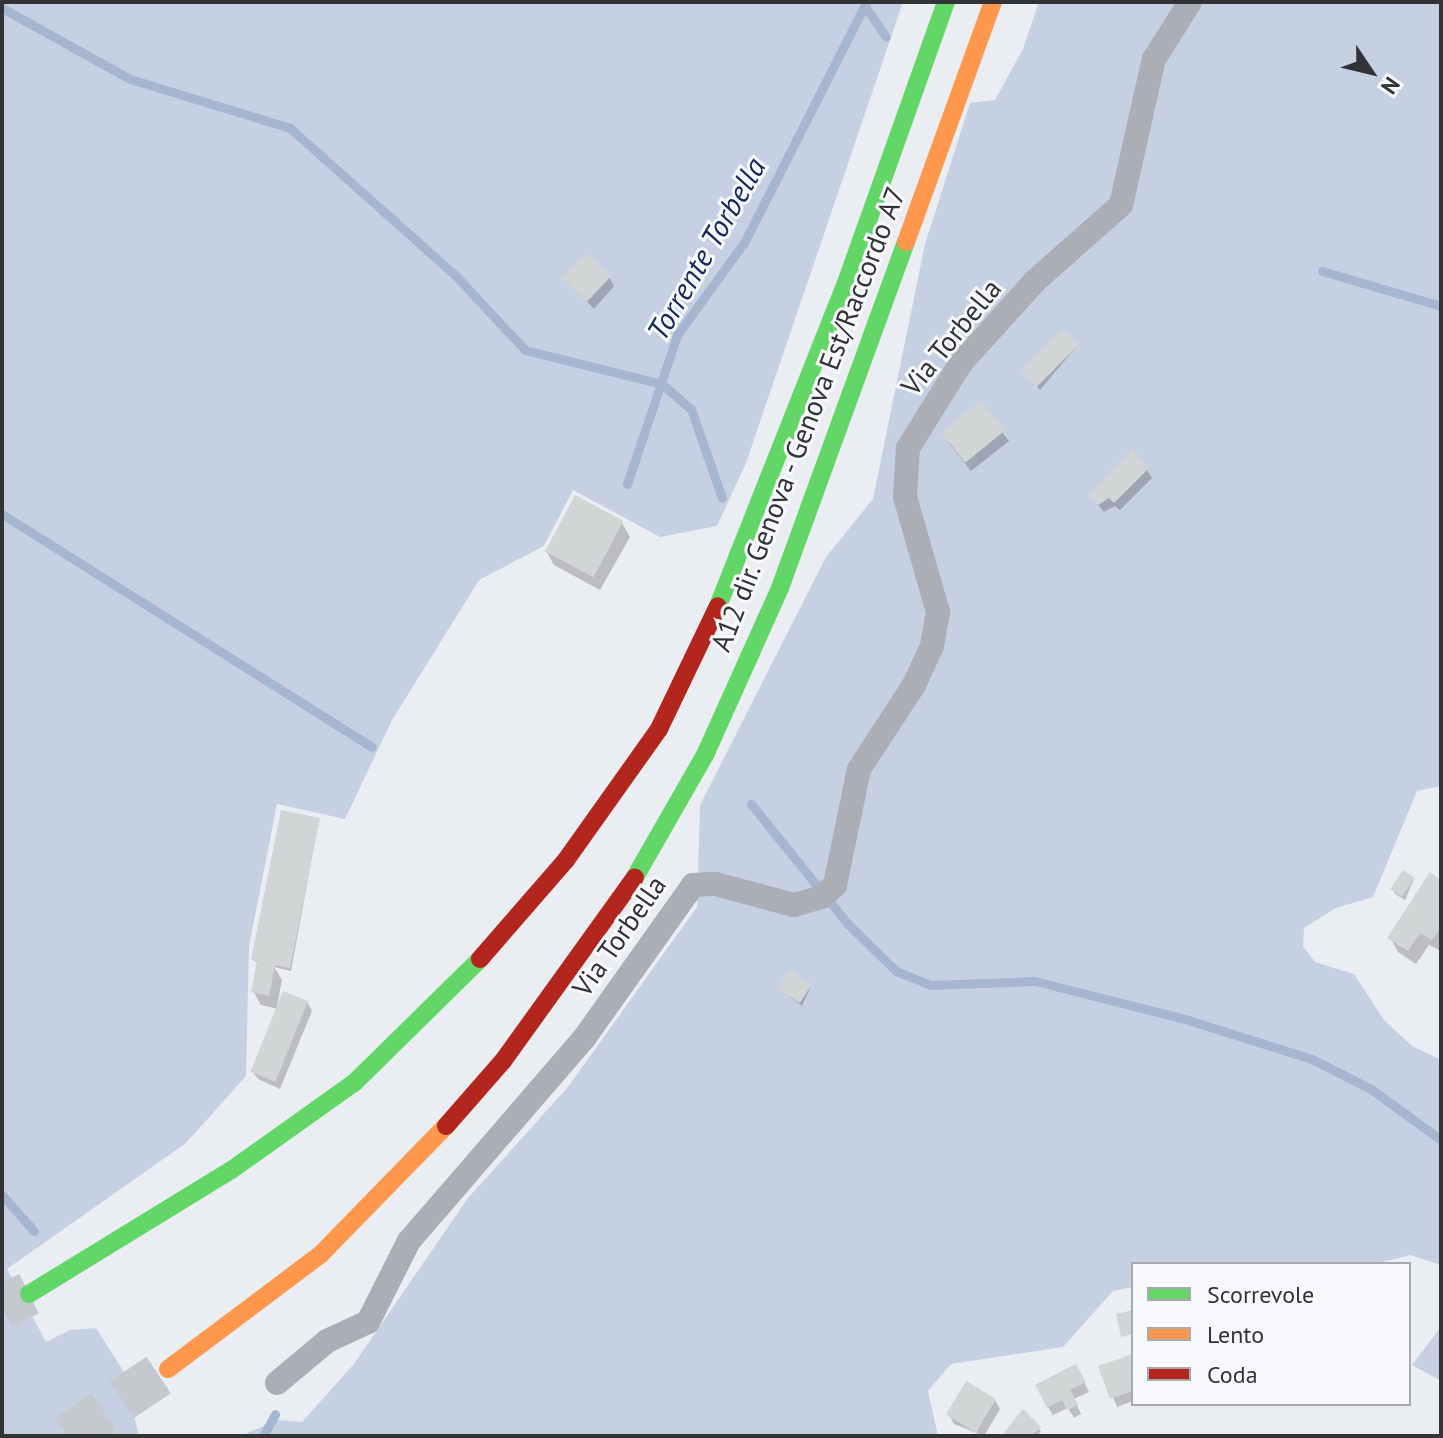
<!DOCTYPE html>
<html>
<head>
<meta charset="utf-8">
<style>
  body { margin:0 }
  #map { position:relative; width:1443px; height:1438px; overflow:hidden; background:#eaedf2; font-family:"PT Sans",sans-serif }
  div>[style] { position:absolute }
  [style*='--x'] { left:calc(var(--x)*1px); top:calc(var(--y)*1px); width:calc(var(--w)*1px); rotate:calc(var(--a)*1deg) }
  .green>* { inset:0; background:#c6d0e3 }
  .shadow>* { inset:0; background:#0003 }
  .stream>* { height:9px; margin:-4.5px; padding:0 4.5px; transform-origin:4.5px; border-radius:4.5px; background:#a6b5d0 }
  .building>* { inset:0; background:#d2d5d5; transform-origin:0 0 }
  .highway-tunnel>* { height:44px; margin-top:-22px; transform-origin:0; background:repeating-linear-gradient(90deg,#c5c8cd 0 44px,transparent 0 66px) }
  .street>* { height:24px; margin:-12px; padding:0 12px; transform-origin:12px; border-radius:12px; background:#abaeb4 }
  .fast>* { height:18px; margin:-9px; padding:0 9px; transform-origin:9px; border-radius:9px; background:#63d668 }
  .slow>* { height:18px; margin:-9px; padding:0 9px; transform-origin:9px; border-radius:9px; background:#ff974d }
  .jam>* { height:18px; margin:-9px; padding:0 9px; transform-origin:9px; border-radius:9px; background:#b3261e }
  span { translate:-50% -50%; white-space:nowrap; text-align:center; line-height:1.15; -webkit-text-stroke:6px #f7f9fd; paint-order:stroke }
  .street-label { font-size:28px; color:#313337 }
  .water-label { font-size:30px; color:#132a58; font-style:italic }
  .frame { position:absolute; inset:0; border:4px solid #313337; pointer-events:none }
  .legend { position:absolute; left:1131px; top:1262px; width:280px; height:144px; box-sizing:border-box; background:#f7f9fd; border:2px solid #a8aaae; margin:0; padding:10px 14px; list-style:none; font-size:24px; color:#313337 }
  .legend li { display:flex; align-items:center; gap:16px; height:40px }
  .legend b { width:40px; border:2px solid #a8aaae }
  .north { position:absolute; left:1331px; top:32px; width:80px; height:80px; -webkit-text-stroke:6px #f7f9fd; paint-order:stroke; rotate:125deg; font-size:22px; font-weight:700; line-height:32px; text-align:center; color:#313337 }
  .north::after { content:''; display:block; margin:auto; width:28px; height:36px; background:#313337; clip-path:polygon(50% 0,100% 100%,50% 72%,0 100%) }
</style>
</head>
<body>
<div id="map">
  <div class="green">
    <i style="clip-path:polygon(2px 2px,903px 2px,746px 463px,717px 526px,660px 537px,573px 490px,544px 546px,479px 580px,392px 720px,345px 819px,277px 804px,249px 946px,246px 1076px,186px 1143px,7px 1269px,46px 1342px,70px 1330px,96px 1328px,124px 1372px,139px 1436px,2px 1436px)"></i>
    <i style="clip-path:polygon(1039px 2px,1441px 2px,1441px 786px,1417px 791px,1373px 897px,1336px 908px,1304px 928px,1303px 946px,1315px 962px,1354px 974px,1384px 1020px,1412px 1046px,1441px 1060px,1441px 1265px,1410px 1255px,1375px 1264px,1133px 1264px,1133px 1287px,1113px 1291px,1063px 1347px,951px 1364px,928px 1391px,938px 1436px,241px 1436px,277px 1420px,302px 1422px,354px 1364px,468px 1198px,568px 1087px,697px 907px,700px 805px,826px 557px,873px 499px,925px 244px,970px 103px,995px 100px,1023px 49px)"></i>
    <i style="clip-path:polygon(1441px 1327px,1441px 1381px,1412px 1365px)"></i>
  </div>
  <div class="shadow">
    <i style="clip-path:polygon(609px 277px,614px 286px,594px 309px,566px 279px)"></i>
    <i style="clip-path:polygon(1077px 346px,1040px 390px,1023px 372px)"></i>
    <i style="clip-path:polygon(981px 404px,1009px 441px,971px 471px,948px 442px)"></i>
    <i style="clip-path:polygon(1147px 470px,1152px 478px,1120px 510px,1115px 506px,1104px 512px,1091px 496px)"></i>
    <i style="clip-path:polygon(622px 523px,630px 537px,600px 590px,554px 565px,546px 551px)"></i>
    <i style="clip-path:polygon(319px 819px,291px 971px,274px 967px,282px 980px,277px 1006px,307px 1002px,312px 1011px,280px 1089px,258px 1079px,252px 1071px,278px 1009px,261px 1005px,253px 991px,259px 964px,253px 960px)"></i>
    <i style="clip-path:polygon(1414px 879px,1405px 900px,1395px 894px,1393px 890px)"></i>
    <i style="clip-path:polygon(1441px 882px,1441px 951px,1429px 945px,1416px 964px,1398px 952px,1390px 938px)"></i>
    <i style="clip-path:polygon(811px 986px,802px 1006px,779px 989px)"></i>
    <i style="clip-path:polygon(1133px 1356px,1133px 1401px,1117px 1407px,1101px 1367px)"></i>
    <i style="clip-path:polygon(1076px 1366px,1089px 1392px,1074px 1399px,1081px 1414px,1074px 1418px,1068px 1408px,1053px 1415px,1048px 1407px)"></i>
    <i style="clip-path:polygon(995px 1400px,1000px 1409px,984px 1436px,954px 1424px,949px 1415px)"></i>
    <i style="clip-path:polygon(1023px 1412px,1041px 1431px,1037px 1436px,1002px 1436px)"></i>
  </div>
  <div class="stream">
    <i style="--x:865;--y:6;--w:37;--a:56"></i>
    <i style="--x:2;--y:8;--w:146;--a:29"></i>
    <i style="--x:130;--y:79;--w:167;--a:17"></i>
    <i style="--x:290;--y:128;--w:224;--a:41.7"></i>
    <i style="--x:457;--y:277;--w:100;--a:47"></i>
    <i style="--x:525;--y:350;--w:141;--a:13.9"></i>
    <i style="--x:662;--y:384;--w:38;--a:41"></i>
    <i style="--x:691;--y:409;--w:94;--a:70.8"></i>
    <i style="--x:1322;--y:271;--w:124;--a:16.4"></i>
    <i style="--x:627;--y:484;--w:157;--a:-71.4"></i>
    <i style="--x:677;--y:335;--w:116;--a:-54.1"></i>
    <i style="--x:745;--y:241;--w:268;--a:-63.1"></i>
    <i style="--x:2;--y:514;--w:437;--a:32.2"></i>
    <i style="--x:751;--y:804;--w:154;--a:51.1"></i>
    <i style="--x:848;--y:924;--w:67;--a:44.4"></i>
    <i style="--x:896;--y:971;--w:37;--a:22"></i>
    <i style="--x:930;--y:985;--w:105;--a:-2.2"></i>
    <i style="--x:1035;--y:981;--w:155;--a:14.2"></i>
    <i style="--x:1185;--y:1019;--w:133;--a:17.5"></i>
    <i style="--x:1312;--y:1059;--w:66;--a:27"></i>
    <i style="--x:1371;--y:1089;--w:87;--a:36.1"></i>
    <i style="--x:2;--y:1195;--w:48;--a:48.4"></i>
    <i style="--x:263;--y:1436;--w:25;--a:-61"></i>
  </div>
  <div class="building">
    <i style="left:586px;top:253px;width:34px;height:35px;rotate:43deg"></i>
    <i style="left:1062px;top:329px;width:23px;height:59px;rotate:45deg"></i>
    <i style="left:981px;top:401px;width:38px;height:51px;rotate:51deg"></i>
    <i style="clip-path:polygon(1132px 449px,1149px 468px,1114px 503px,1109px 498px,1098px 505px,1088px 496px)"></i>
    <i style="left:575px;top:495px;width:55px;height:64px;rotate:28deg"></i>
    <i style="clip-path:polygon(281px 810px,320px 818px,290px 968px,275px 965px,269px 996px,251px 992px,257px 961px,251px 960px)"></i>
    <i style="left:1403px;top:870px;width:14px;height:23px;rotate:34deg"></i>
    <i style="clip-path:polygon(1430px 872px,1441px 880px,1441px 927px,1432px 940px,1420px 933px,1408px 951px,1387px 938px)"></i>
    <i style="left:789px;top:970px;width:27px;height:22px;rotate:33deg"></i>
    <i style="left:283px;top:991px;width:27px;height:87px;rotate:22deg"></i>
    <i style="clip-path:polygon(1133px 1310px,1133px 1334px,1121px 1337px,1116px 1314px)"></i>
    <i style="clip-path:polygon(1133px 1354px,1133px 1391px,1110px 1399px,1098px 1366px)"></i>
    <i style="clip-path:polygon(1076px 1364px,1086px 1382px,1070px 1390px,1078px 1405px,1067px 1410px,1062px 1400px,1047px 1408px,1035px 1385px)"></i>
    <i style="left:966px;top:1381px;width:35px;height:39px;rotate:31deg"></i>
    <i style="clip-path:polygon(1023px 1409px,1041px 1427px,1031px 1436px,1001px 1436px)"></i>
  </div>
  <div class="highway-tunnel">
    <i style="--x:2;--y:1307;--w:30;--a:-26"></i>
    <i style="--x:67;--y:1436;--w:121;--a:-33.6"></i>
  </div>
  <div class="street">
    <i style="--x:277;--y:1383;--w:65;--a:-40"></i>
    <i style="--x:327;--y:1341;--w:45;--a:-24.9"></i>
    <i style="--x:368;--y:1322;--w:91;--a:-63.2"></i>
    <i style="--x:409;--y:1241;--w:269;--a:-49.2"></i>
    <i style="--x:585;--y:1037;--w:186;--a:-54.6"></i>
    <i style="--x:693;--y:885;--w:22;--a:-3"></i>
    <i style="--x:715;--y:884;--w:82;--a:14.9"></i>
    <i style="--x:794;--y:905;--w:29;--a:-16"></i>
    <i style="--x:822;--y:897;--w:18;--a:-43"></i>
    <i style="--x:835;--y:885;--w:118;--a:-78.3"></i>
    <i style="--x:859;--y:769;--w:100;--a:-56.8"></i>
    <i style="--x:914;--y:685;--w:43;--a:-65.2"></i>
    <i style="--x:932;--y:646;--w:35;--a:-80"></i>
    <i style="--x:938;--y:612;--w:120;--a:-106"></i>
    <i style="--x:905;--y:497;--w:49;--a:-86.5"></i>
    <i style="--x:908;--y:448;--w:100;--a:-58.1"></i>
    <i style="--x:961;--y:363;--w:110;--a:-47.9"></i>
    <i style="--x:1035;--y:281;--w:115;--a:-41.5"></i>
    <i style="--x:1121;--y:205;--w:150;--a:-77.3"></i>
    <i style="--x:1154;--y:59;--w:67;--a:-57.7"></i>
  </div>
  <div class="fast">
    <i style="--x:718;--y:606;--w:351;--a:-68.4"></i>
    <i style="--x:847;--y:280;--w:295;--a:-70.4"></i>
    <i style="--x:635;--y:877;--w:141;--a:-60.2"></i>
    <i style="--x:705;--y:755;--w:183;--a:-65.8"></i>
    <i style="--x:780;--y:588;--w:368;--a:-70"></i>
    <i style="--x:29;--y:1294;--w:236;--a:-31.5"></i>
    <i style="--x:230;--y:1171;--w:152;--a:-35.4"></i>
    <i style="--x:354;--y:1083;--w:177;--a:-44.5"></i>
  </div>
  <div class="slow">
    <i style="--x:906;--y:242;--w:255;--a:-70.1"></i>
    <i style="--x:168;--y:1369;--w:191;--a:-36.9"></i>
    <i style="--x:321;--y:1254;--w:179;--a:-45.7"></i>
  </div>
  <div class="jam">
    <i style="--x:480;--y:959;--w:131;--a:-49"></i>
    <i style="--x:566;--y:860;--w:161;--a:-54.6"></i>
    <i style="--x:659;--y:729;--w:136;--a:-64.4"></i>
    <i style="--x:446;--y:1126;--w:86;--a:-48.8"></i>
    <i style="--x:503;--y:1061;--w:226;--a:-54.3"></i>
  </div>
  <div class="street-label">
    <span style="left:951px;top:337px;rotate:-51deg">Via Torbella</span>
    <span style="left:808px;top:419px;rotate:-69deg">A12 dir. Genova - Genova Est/Raccordo A7</span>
    <span style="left:619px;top:936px;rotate:-55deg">Via Torbella</span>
  </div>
  <div class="water-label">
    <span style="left:706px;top:249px;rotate:-60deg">Torrente Torbella</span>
  </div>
  <div class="frame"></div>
  <ul class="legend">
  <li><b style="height:10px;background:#63d668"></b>Scorrevole</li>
  <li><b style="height:10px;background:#ff974d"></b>Lento</li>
  <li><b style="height:10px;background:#b3261e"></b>Coda</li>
  </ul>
  <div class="north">N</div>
</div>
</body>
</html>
